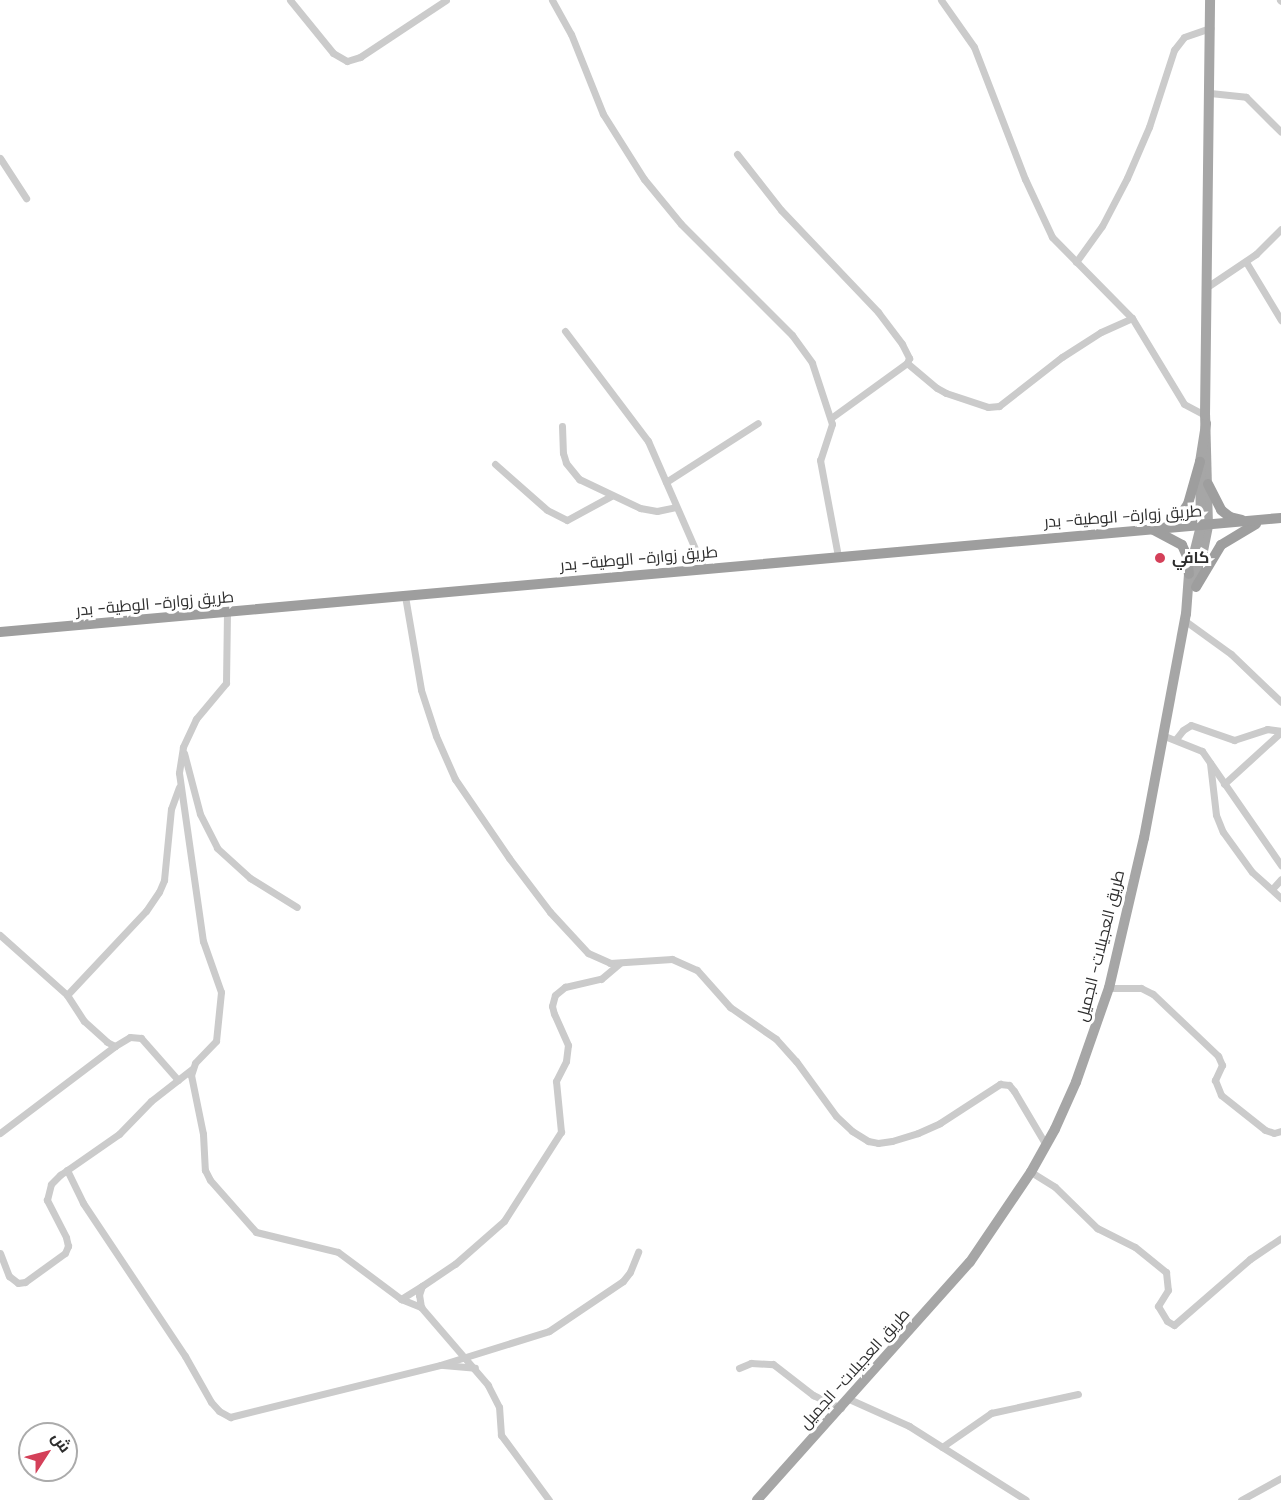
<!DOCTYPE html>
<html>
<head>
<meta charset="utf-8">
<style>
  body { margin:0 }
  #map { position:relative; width:1281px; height:1500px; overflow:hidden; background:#fff; font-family:"DM Sans",Cairo,sans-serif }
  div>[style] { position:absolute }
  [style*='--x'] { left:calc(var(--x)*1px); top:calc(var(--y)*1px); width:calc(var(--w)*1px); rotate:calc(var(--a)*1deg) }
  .minor>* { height:7px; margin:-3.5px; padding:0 3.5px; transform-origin:3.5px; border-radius:3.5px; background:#cbcbcb }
  .primary>* { height:10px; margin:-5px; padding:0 5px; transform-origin:5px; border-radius:5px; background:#a6a6a6 }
  .trunk>* { height:10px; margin:-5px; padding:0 5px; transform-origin:5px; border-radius:5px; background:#9e9e9e }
  .dots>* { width:16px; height:16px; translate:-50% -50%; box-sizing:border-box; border:3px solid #fff; border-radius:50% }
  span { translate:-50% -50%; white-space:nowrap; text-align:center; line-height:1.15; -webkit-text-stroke:6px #fff; paint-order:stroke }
  .street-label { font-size:16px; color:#2e2e2e }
  .poi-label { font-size:16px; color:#2e2e2e; font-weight:700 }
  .left { translate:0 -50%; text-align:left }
  .north { position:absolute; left:18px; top:1422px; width:60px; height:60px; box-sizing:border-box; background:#fff; border:2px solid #ababab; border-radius:50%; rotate:54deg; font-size:16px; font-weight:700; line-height:24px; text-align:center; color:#2e2e2e }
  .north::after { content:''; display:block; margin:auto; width:21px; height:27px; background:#d44059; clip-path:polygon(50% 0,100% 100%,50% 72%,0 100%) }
</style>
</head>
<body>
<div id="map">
  <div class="minor">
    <i style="--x:290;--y:0;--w:68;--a:50.9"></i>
    <i style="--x:333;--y:53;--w:16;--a:30"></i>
    <i style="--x:347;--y:61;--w:14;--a:-17"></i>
    <i style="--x:360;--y:57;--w:103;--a:-33.5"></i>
    <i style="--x:552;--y:0;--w:39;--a:61"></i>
    <i style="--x:571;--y:34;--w:86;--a:68.2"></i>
    <i style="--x:603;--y:114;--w:77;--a:57.8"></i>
    <i style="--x:644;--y:179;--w:58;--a:50.6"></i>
    <i style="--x:681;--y:224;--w:157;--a:45"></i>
    <i style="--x:792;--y:335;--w:34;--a:54"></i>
    <i style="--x:812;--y:363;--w:64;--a:71.8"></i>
    <i style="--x:832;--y:424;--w:38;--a:108"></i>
    <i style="--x:820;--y:460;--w:98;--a:79.4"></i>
    <i style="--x:941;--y:0;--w:57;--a:54.9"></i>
    <i style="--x:974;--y:47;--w:142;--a:68.9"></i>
    <i style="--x:1025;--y:179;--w:64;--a:65"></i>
    <i style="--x:1052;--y:237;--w:114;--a:45.4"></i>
    <i style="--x:1132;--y:318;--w:100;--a:58.8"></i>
    <i style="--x:1184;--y:404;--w:24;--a:28"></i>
    <i style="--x:1280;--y:0;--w:1;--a:45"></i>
    <i style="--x:1210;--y:93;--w:36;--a:6"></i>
    <i style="--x:1246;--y:97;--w:49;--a:45"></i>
    <i style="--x:737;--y:154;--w:71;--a:51.8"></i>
    <i style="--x:781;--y:210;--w:141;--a:46.4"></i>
    <i style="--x:878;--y:312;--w:40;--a:53"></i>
    <i style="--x:902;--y:344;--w:16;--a:63"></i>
    <i style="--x:909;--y:358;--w:5;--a:112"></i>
    <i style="--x:907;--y:363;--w:39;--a:40"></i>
    <i style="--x:937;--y:388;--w:10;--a:29"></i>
    <i style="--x:946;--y:393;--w:44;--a:18.4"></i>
    <i style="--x:988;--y:407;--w:11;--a:-5"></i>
    <i style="--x:999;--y:406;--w:80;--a:-37.9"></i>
    <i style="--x:1062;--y:357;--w:46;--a:-32.7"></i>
    <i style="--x:1101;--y:332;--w:34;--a:-24"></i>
    <i style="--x:0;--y:158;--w:48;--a:57"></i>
    <i style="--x:1076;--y:262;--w:44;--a:-54.2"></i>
    <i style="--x:1102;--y:226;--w:54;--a:-62.5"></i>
    <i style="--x:1127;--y:178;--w:56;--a:-66.7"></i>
    <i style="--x:1149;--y:127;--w:81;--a:-72"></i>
    <i style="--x:1174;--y:50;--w:16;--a:-52"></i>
    <i style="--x:1184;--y:37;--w:28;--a:-19"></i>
    <i style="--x:1246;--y:262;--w:68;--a:58.9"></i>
    <i style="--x:1207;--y:287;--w:59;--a:-34"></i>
    <i style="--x:1256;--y:254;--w:35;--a:-45"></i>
    <i style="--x:565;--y:331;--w:138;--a:53"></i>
    <i style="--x:648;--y:441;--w:140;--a:66.4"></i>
    <i style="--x:831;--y:418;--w:94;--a:-35.9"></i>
    <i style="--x:562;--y:426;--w:27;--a:88"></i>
    <i style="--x:563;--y:453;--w:10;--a:73"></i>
    <i style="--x:566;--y:463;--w:21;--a:51"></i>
    <i style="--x:579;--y:479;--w:68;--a:25.4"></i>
    <i style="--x:640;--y:508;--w:17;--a:10"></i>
    <i style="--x:657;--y:511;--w:19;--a:-12"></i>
    <i style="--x:495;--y:464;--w:69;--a:41.5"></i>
    <i style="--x:547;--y:510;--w:22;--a:27"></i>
    <i style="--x:567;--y:520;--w:50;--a:-28.6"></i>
    <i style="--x:666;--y:482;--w:109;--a:-32.7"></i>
    <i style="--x:405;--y:596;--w:95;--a:80.3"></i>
    <i style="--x:421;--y:690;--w:48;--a:71.9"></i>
    <i style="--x:436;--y:736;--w:47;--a:66.2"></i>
    <i style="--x:455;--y:779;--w:96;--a:55.6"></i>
    <i style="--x:509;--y:858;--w:68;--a:52.8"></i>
    <i style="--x:550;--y:912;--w:56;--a:47.2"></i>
    <i style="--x:588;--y:953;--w:24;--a:24"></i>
    <i style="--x:610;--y:963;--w:62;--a:-3.7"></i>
    <i style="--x:672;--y:959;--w:27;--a:24"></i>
    <i style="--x:697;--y:970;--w:50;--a:48.3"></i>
    <i style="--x:730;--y:1007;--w:56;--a:34.8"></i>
    <i style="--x:776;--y:1039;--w:30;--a:48"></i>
    <i style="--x:796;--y:1061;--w:68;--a:54"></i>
    <i style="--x:836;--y:1116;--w:22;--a:43"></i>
    <i style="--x:852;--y:1131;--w:19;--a:32"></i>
    <i style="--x:868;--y:1141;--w:10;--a:11"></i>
    <i style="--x:878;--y:1143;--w:14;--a:-8"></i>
    <i style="--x:892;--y:1141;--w:27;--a:-17"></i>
    <i style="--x:918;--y:1133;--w:24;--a:-24"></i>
    <i style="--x:940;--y:1123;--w:72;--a:-33"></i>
    <i style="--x:1000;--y:1084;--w:9;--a:6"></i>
    <i style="--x:1009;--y:1085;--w:8;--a:50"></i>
    <i style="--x:1014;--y:1091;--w:63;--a:59.3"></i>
    <i style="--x:227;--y:612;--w:71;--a:90.8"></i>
    <i style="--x:226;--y:683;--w:47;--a:129.8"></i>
    <i style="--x:196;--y:719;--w:31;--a:115"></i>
    <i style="--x:183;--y:747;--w:26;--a:99"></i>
    <i style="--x:179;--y:773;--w:170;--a:81.9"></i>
    <i style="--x:203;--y:941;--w:54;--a:70.6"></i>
    <i style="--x:221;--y:992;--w:49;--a:95.8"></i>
    <i style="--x:216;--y:1041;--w:30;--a:134"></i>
    <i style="--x:195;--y:1063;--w:13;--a:108"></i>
    <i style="--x:191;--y:1075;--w:60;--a:78.5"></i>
    <i style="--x:203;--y:1134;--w:36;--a:87"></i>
    <i style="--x:205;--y:1170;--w:11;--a:63"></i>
    <i style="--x:210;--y:1180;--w:69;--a:48.5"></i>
    <i style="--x:256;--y:1232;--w:84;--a:13.7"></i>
    <i style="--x:338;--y:1252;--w:79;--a:36.7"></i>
    <i style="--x:401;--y:1299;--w:22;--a:22"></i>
    <i style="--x:1184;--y:620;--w:58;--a:35.9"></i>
    <i style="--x:1231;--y:654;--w:69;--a:43.8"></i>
    <i style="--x:1162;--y:735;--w:43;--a:21.8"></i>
    <i style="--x:1202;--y:751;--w:139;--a:55.3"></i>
    <i style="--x:1176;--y:739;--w:11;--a:-52"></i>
    <i style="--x:1183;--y:730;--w:9;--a:-32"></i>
    <i style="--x:1191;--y:725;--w:46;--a:19.2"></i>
    <i style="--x:1234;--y:740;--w:35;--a:-18"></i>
    <i style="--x:1267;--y:729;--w:14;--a:8"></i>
    <i style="--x:184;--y:753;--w:63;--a:75.3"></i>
    <i style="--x:200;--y:814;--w:38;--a:63"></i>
    <i style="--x:217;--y:848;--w:45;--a:42.3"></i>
    <i style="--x:250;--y:878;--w:55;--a:31.7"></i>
    <i style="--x:1210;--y:763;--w:52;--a:83.4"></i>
    <i style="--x:1216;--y:815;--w:18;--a:68"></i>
    <i style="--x:1223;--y:832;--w:49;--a:54.1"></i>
    <i style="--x:1252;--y:872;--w:39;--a:42"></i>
    <i style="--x:1224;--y:784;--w:77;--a:-42.4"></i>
    <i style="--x:1273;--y:888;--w:12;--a:-48"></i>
    <i style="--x:0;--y:935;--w:90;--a:41.8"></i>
    <i style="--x:67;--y:995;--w:31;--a:57"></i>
    <i style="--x:84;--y:1021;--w:31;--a:42"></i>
    <i style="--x:107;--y:1042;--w:9;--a:27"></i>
    <i style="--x:115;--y:1046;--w:17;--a:-31"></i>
    <i style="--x:130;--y:1037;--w:11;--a:5"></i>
    <i style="--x:141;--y:1038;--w:56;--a:48.6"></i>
    <i style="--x:1109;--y:988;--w:32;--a:0"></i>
    <i style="--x:1141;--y:988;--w:13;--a:27"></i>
    <i style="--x:1153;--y:994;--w:90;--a:43.6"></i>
    <i style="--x:1218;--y:1056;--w:10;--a:66"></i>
    <i style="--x:1222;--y:1065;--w:17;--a:115"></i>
    <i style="--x:1215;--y:1080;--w:16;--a:68"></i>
    <i style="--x:1221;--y:1095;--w:56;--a:38.5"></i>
    <i style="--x:1265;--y:1130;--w:9;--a:18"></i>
    <i style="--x:1274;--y:1133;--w:7;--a:-16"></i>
    <i style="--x:67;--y:995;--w:115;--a:-46.8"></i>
    <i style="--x:146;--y:911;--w:23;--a:-56"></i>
    <i style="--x:159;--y:892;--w:13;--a:-67"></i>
    <i style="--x:164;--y:880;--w:71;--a:-84.4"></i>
    <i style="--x:171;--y:809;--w:23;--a:-70"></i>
    <i style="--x:0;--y:1133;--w:144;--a:-37.1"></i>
    <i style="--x:67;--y:1170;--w:37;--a:64"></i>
    <i style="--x:83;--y:1203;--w:184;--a:56.3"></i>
    <i style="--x:185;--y:1356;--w:53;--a:60.5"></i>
    <i style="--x:211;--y:1402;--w:12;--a:48"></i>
    <i style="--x:219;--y:1411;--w:13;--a:29"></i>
    <i style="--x:230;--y:1417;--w:216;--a:-13.9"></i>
    <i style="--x:440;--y:1365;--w:114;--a:-17.3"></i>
    <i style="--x:549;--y:1331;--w:89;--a:-34"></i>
    <i style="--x:623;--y:1281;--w:11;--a:-52"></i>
    <i style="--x:630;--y:1272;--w:22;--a:-68"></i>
    <i style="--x:1031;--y:1172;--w:28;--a:32"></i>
    <i style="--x:1055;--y:1187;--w:59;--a:44.3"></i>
    <i style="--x:1097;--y:1228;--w:42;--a:26.6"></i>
    <i style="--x:1135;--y:1247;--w:40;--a:39"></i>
    <i style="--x:1166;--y:1272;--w:18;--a:84"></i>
    <i style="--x:1168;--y:1290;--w:19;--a:122"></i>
    <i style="--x:1158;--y:1306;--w:17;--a:59"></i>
    <i style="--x:1167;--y:1321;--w:8;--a:30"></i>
    <i style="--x:1174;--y:1325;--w:101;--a:-41"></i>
    <i style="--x:1250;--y:1259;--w:37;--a:-34"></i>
    <i style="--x:0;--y:1253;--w:25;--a:69"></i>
    <i style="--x:9;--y:1276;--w:11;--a:38"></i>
    <i style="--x:18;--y:1283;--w:7;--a:-8"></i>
    <i style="--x:25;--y:1282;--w:49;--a:-35.9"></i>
    <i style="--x:65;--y:1253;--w:8;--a:-67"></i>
    <i style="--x:68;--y:1246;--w:9;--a:-103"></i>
    <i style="--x:66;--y:1237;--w:42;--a:-117.2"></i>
    <i style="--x:47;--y:1200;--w:16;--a:-76"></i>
    <i style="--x:51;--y:1184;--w:13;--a:-45"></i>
    <i style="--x:60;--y:1175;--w:72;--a:-34.8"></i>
    <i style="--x:119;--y:1134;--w:46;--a:-45.9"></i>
    <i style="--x:151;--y:1101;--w:52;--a:-38"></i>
    <i style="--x:401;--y:1299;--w:25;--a:-32"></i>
    <i style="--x:443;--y:1365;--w:32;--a:5"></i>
    <i style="--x:739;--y:1368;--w:13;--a:-23"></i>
    <i style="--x:751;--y:1363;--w:22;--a:3"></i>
    <i style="--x:773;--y:1364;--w:51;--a:37.8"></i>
    <i style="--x:813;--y:1395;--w:31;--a:25"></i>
    <i style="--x:849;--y:1399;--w:66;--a:24.2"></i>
    <i style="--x:909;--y:1426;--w:138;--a:32.3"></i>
    <i style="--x:942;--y:1447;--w:60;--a:-34.8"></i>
    <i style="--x:991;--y:1413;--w:89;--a:-12.3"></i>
    <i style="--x:549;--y:1500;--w:81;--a:-126.4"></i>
    <i style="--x:501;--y:1435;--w:28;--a:-94"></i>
    <i style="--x:499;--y:1407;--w:25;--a:-117"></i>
    <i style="--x:488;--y:1385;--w:103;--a:-130.7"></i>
    <i style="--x:421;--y:1307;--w:12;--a:-99"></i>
    <i style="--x:419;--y:1295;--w:9;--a:-72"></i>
    <i style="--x:422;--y:1286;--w:40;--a:-34"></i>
    <i style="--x:455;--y:1264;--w:65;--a:-41.3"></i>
    <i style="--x:504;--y:1221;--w:106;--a:-57.4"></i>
    <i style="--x:561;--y:1132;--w:51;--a:-95.6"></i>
    <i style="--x:556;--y:1081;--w:22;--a:-63"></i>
    <i style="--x:566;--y:1061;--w:16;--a:-83"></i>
    <i style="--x:568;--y:1045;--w:34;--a:-114"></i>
    <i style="--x:554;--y:1014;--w:8;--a:-104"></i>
    <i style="--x:552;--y:1006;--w:11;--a:-75"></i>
    <i style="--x:555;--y:995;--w:13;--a:-39"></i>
    <i style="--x:565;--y:987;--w:37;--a:-13"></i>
    <i style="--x:601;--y:979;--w:25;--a:-40"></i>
    <i style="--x:1241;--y:1500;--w:46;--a:-28.8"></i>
  </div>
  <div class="primary">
    <i style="--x:1196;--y:586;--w:61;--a:-78.7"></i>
    <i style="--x:1208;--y:526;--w:111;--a:-91.5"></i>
    <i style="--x:1205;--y:415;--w:415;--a:-89.3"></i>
    <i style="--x:757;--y:1500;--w:319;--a:-48.2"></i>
    <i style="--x:970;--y:1262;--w:109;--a:-55.9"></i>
    <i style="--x:1031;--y:1172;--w:49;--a:-60.8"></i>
    <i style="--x:1055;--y:1129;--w:51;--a:-65.9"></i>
    <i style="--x:1076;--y:1082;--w:100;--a:-70.7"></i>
    <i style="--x:1109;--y:988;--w:154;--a:-76.9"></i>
    <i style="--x:1144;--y:838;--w:228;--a:-79.4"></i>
    <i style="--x:1186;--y:614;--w:40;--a:-85.7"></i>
    <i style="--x:1189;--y:574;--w:49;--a:-76"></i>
    <i style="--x:1201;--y:526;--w:64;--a:-90.9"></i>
    <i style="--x:1200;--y:462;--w:39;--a:-81"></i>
  </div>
  <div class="trunk">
    <i style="--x:1208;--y:484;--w:29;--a:63"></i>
    <i style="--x:1221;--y:510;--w:11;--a:38"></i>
    <i style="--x:1230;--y:517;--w:12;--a:14"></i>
    <i style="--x:1165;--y:528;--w:19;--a:-39"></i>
    <i style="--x:1180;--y:516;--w:14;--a:-56"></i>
    <i style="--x:1188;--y:504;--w:44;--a:-74.1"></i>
    <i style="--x:1152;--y:529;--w:34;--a:28"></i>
    <i style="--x:1182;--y:545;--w:12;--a:66"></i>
    <i style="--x:1187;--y:556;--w:18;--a:84"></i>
    <i style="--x:1196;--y:587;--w:49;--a:-59.2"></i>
    <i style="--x:1221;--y:545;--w:41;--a:-31"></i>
    <i style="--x:0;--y:632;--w:1286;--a:-5.09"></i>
  </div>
  <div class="dots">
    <i style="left:1160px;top:558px;background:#d44059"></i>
  </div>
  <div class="street-label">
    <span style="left:1123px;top:517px;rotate:-4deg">طريق زوارة- الوطية- بدر</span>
    <span style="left:639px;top:559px;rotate:-5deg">طريق زوارة- الوطية- بدر</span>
    <span style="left:155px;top:604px;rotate:-5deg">طريق زوارة- الوطية- بدر</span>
    <span style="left:1101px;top:946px;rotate:-76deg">طريق العجيلات- الجميل</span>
    <span style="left:855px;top:1369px;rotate:-48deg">طريق العجيلات- الجميل</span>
  </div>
  <div class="poi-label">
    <span class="left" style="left:1172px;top:558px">كافي</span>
  </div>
  <div class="north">ش</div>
</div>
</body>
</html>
